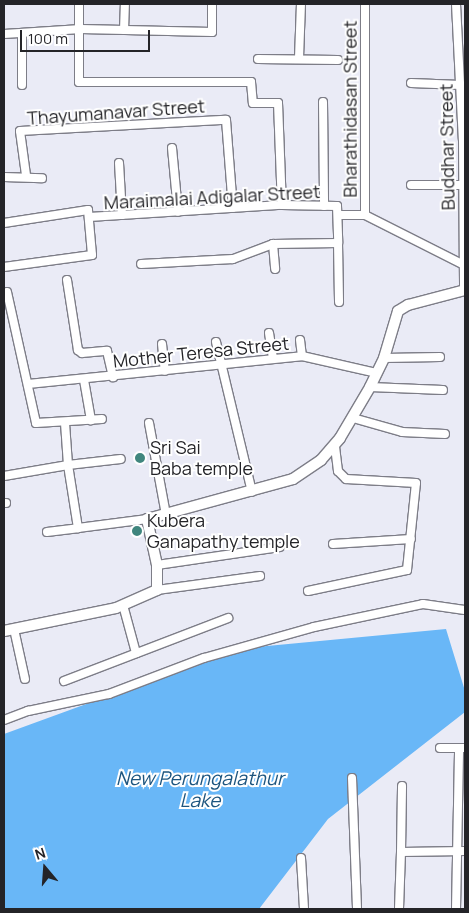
<!DOCTYPE html>
<html>
<head>
<meta charset="utf-8">
<style>
  body { margin:0 }
  #map { position:relative; width:469px; height:913px; overflow:hidden; background:#eaebf6; font-family:Manrope,sans-serif }
  div>[style] { position:absolute }
  [style*='--x'] { left:calc(var(--x)*1px); top:calc(var(--y)*1px); width:calc(var(--w)*1px); rotate:calc(var(--a)*1deg) }
  .water>* { inset:0; background:#69b7f7 }
  .roads { filter:drop-shadow(1px 0 #7d7d87) drop-shadow(-1px 0 #7d7d87) drop-shadow(0 1px #7d7d87) drop-shadow(0 -1px #7d7d87) }
  .minor>* { height:8px; margin:-4px; padding:0 4px; transform-origin:4px; border-radius:4px; background:#fff }
  .tertiary>* { height:10px; margin:-5px; padding:0 5px; transform-origin:5px; border-radius:5px; background:#fff }
  .dots>* { width:14px; height:14px; translate:-50% -50%; box-sizing:border-box; border:2px solid #fff; border-radius:50% }
  span { translate:-50% -50%; white-space:nowrap; text-align:center; line-height:1.15; -webkit-text-stroke:4px #fff; paint-order:stroke }
  .street-label { font-size:18px; color:#242428 }
  .poi-label { font-size:18px; color:#242428 }
  .left { translate:0 -50%; text-align:left }
  .water-label { font-size:19px; color:#1d557f; font-style:italic }
  .frame { position:absolute; inset:0; border:5px solid #242428; pointer-events:none }
  .north { position:absolute; left:20px; top:843px; width:50px; height:50px; -webkit-text-stroke:4px #fff; paint-order:stroke; rotate:342deg; font-size:14px; font-weight:700; line-height:20px; text-align:center; color:#242428 }
  .north::after { content:''; display:block; margin:auto; width:18px; height:22px; background:#242428; clip-path:polygon(50% 0,100% 100%,50% 72%,0 100%) }
  .scale { position:absolute; left:20px; top:30px; width:130px; height:22px; box-sizing:border-box; border:2px solid #242428; border-top:0; padding-left:6px; font-size:15px; line-height:18px; white-space:nowrap; color:#242428; -webkit-text-stroke:4px #fff; paint-order:stroke }
</style>
</head>
<body>
<div id="map">
  <div class="water">
    <i style="clip-path:polygon(446px 629px,465px 691px,465px 712px,328px 819px,259px 909px,4px 909px,4px 734px,237px 649px)"></i>
  </div>
  <div class="roads">
    <div class="minor">
      <i style="--x:79;--y:4;--w:78;--a:90"></i>
      <i style="--x:79;--y:82;--w:172;--a:0"></i>
      <i style="--x:251;--y:82;--w:21;--a:85"></i>
      <i style="--x:253;--y:103;--w:25;--a:0"></i>
      <i style="--x:278;--y:103;--w:102;--a:87.8"></i>
      <i style="--x:365;--y:4;--w:211;--a:90"></i>
      <i style="--x:456;--y:4;--w:136;--a:87.1"></i>
      <i style="--x:463;--y:140;--w:150;--a:89.6"></i>
      <i style="--x:124;--y:30;--w:26;--a:-88"></i>
      <i style="--x:4;--y:34;--w:77;--a:-3.7"></i>
      <i style="--x:81;--y:29;--w:131;--a:1.3"></i>
      <i style="--x:212;--y:32;--w:28;--a:-90"></i>
      <i style="--x:299;--y:58;--w:54;--a:-87.9"></i>
      <i style="--x:258;--y:59;--w:80;--a:0.7"></i>
      <i style="--x:411;--y:83;--w:50;--a:2.3"></i>
      <i style="--x:22;--y:85;--w:52;--a:-90"></i>
      <i style="--x:323;--y:102;--w:104;--a:89.4"></i>
      <i style="--x:172;--y:148;--w:64;--a:84.6"></i>
      <i style="--x:119;--y:163;--w:52;--a:86.7"></i>
      <i style="--x:26;--y:175;--w:44;--a:-97.8"></i>
      <i style="--x:20;--y:131;--w:206;--a:-3.1"></i>
      <i style="--x:226;--y:120;--w:88;--a:85.5"></i>
      <i style="--x:4;--y:177;--w:38;--a:2"></i>
      <i style="--x:411;--y:185;--w:52;--a:0"></i>
      <i style="--x:338;--y:215;--w:27;--a:0"></i>
      <i style="--x:365;--y:215;--w:111;--a:26.8"></i>
      <i style="--x:89;--y:217;--w:193;--a:-3.6"></i>
      <i style="--x:282;--y:205;--w:55;--a:1"></i>
      <i style="--x:337;--y:206;--w:37;--a:88"></i>
      <i style="--x:338;--y:243;--w:65;--a:179.1"></i>
      <i style="--x:273;--y:244;--w:43;--a:159.4"></i>
      <i style="--x:233;--y:259;--w:92;--a:176.9"></i>
      <i style="--x:4;--y:223;--w:85;--a:-8.8"></i>
      <i style="--x:88;--y:210;--w:45;--a:84.9"></i>
      <i style="--x:92;--y:255;--w:89;--a:172.2"></i>
      <i style="--x:338;--y:243;--w:59;--a:89"></i>
      <i style="--x:273;--y:244;--w:25;--a:85"></i>
      <i style="--x:67;--y:280;--w:71;--a:81.1"></i>
      <i style="--x:78;--y:350;--w:5;--a:37"></i>
      <i style="--x:82;--y:353;--w:25;--a:-5"></i>
      <i style="--x:107;--y:351;--w:27;--a:77"></i>
      <i style="--x:7;--y:292;--w:134;--a:77.5"></i>
      <i style="--x:36;--y:423;--w:66;--a:-3.5"></i>
      <i style="--x:269;--y:333;--w:26;--a:81"></i>
      <i style="--x:300;--y:340;--w:16;--a:83"></i>
      <i style="--x:216;--y:342;--w:154;--a:76.5"></i>
      <i style="--x:162;--y:344;--w:27;--a:84"></i>
      <i style="--x:384;--y:358;--w:56;--a:-1"></i>
      <i style="--x:84;--y:380;--w:41;--a:80.1"></i>
      <i style="--x:28;--y:384;--w:275;--a:-5.8"></i>
      <i style="--x:302;--y:356;--w:76;--a:12.9"></i>
      <i style="--x:370;--y:387;--w:73;--a:2.4"></i>
      <i style="--x:353;--y:418;--w:51;--a:15.9"></i>
      <i style="--x:402;--y:432;--w:43;--a:2.7"></i>
      <i style="--x:65;--y:423;--w:42;--a:85.9"></i>
      <i style="--x:68;--y:465;--w:53;--a:-6.5"></i>
      <i style="--x:149;--y:423;--w:94;--a:79.5"></i>
      <i style="--x:4;--y:476;--w:65;--a:-9.8"></i>
      <i style="--x:68;--y:465;--w:64;--a:81"></i>
      <i style="--x:78;--y:528;--w:70;--a:-7.4"></i>
      <i style="--x:4;--y:503;--w:2;--a:0"></i>
      <i style="--x:47;--y:532;--w:31;--a:-7"></i>
      <i style="--x:333;--y:544;--w:78;--a:-3.7"></i>
      <i style="--x:157;--y:565;--w:124;--a:-8.3"></i>
      <i style="--x:157;--y:590;--w:104;--a:-7.7"></i>
      <i style="--x:308;--y:591;--w:101;--a:-12"></i>
      <i style="--x:407;--y:570;--w:87;--a:-84.1"></i>
      <i style="--x:416;--y:483;--w:70;--a:-176.7"></i>
      <i style="--x:346;--y:479;--w:11;--a:-135"></i>
      <i style="--x:338;--y:471;--w:26;--a:-97"></i>
      <i style="--x:123;--y:605;--w:50;--a:74.8"></i>
      <i style="--x:14;--y:629;--w:51;--a:77.6"></i>
      <i style="--x:64;--y:681;--w:176;--a:-21"></i>
      <i style="--x:4;--y:720;--w:26;--a:-21"></i>
      <i style="--x:28;--y:711;--w:83;--a:-11.9"></i>
      <i style="--x:109;--y:694;--w:102;--a:-20.8"></i>
      <i style="--x:204;--y:658;--w:114;--a:-15.7"></i>
      <i style="--x:314;--y:627;--w:111;--a:-11.9"></i>
      <i style="--x:423;--y:604;--w:42;--a:8.1"></i>
      <i style="--x:440;--y:748;--w:25;--a:0"></i>
      <i style="--x:352;--y:778;--w:131;--a:87.8"></i>
      <i style="--x:401;--y:852;--w:66;--a:-89.1"></i>
      <i style="--x:301;--y:858;--w:51;--a:86.6"></i>
      <i style="--x:399;--y:909;--w:57;--a:-88"></i>
      <i style="--x:401;--y:852;--w:64;--a:-0.9"></i>
      <i style="--x:456;--y:909;--w:161;--a:-88.9"></i>
    </div>
    <div class="tertiary">
      <i style="--x:4;--y:631;--w:114;--a:-11.6"></i>
      <i style="--x:116;--y:608;--w:45;--a:-23.7"></i>
      <i style="--x:157;--y:590;--w:25;--a:-90"></i>
      <i style="--x:157;--y:565;--w:47;--a:-102.3"></i>
      <i style="--x:147;--y:519;--w:151;--a:-15.3"></i>
      <i style="--x:293;--y:479;--w:34;--a:-34"></i>
      <i style="--x:321;--y:460;--w:29;--a:-49"></i>
      <i style="--x:340;--y:438;--w:59;--a:-59.5"></i>
      <i style="--x:370;--y:387;--w:32;--a:-64"></i>
      <i style="--x:384;--y:358;--w:49;--a:-73.4"></i>
      <i style="--x:398;--y:311;--w:12;--a:-31"></i>
      <i style="--x:408;--y:305;--w:59;--a:-14.7"></i>
    </div>
  </div>
  <div class="dots">
    <i style="left:140px;top:458px;background:#40867e"></i>
    <i style="left:137px;top:531px;background:#40867e"></i>
  </div>
  <div class="street-label">
    <span style="left:350px;top:109px;rotate:-90deg">Bharathidasan Street</span>
    <span style="left:116px;top:112px;rotate:-4deg">Thayumanavar Street</span>
    <span style="left:447px;top:147px;rotate:-91deg">Buddhar Street</span>
    <span style="left:212px;top:197px;rotate:-3deg">Maraimalai Adigalar Street</span>
    <span style="left:201px;top:352px;rotate:-6deg">Mother Teresa Street</span>
  </div>
  <div class="poi-label">
    <span class="left" style="left:150px;top:458px">Sri Sai<br>Baba temple</span>
    <span class="left" style="left:147px;top:531px">Kubera<br>Ganapathy temple</span>
  </div>
  <div class="water-label">
    <span style="left:200px;top:790px">New Perungalathur<br>Lake</span>
  </div>
  <div class="frame"></div>
  <div class="north">N</div>
  <div class="scale">100 m</div>
</div>
</body>
</html>
